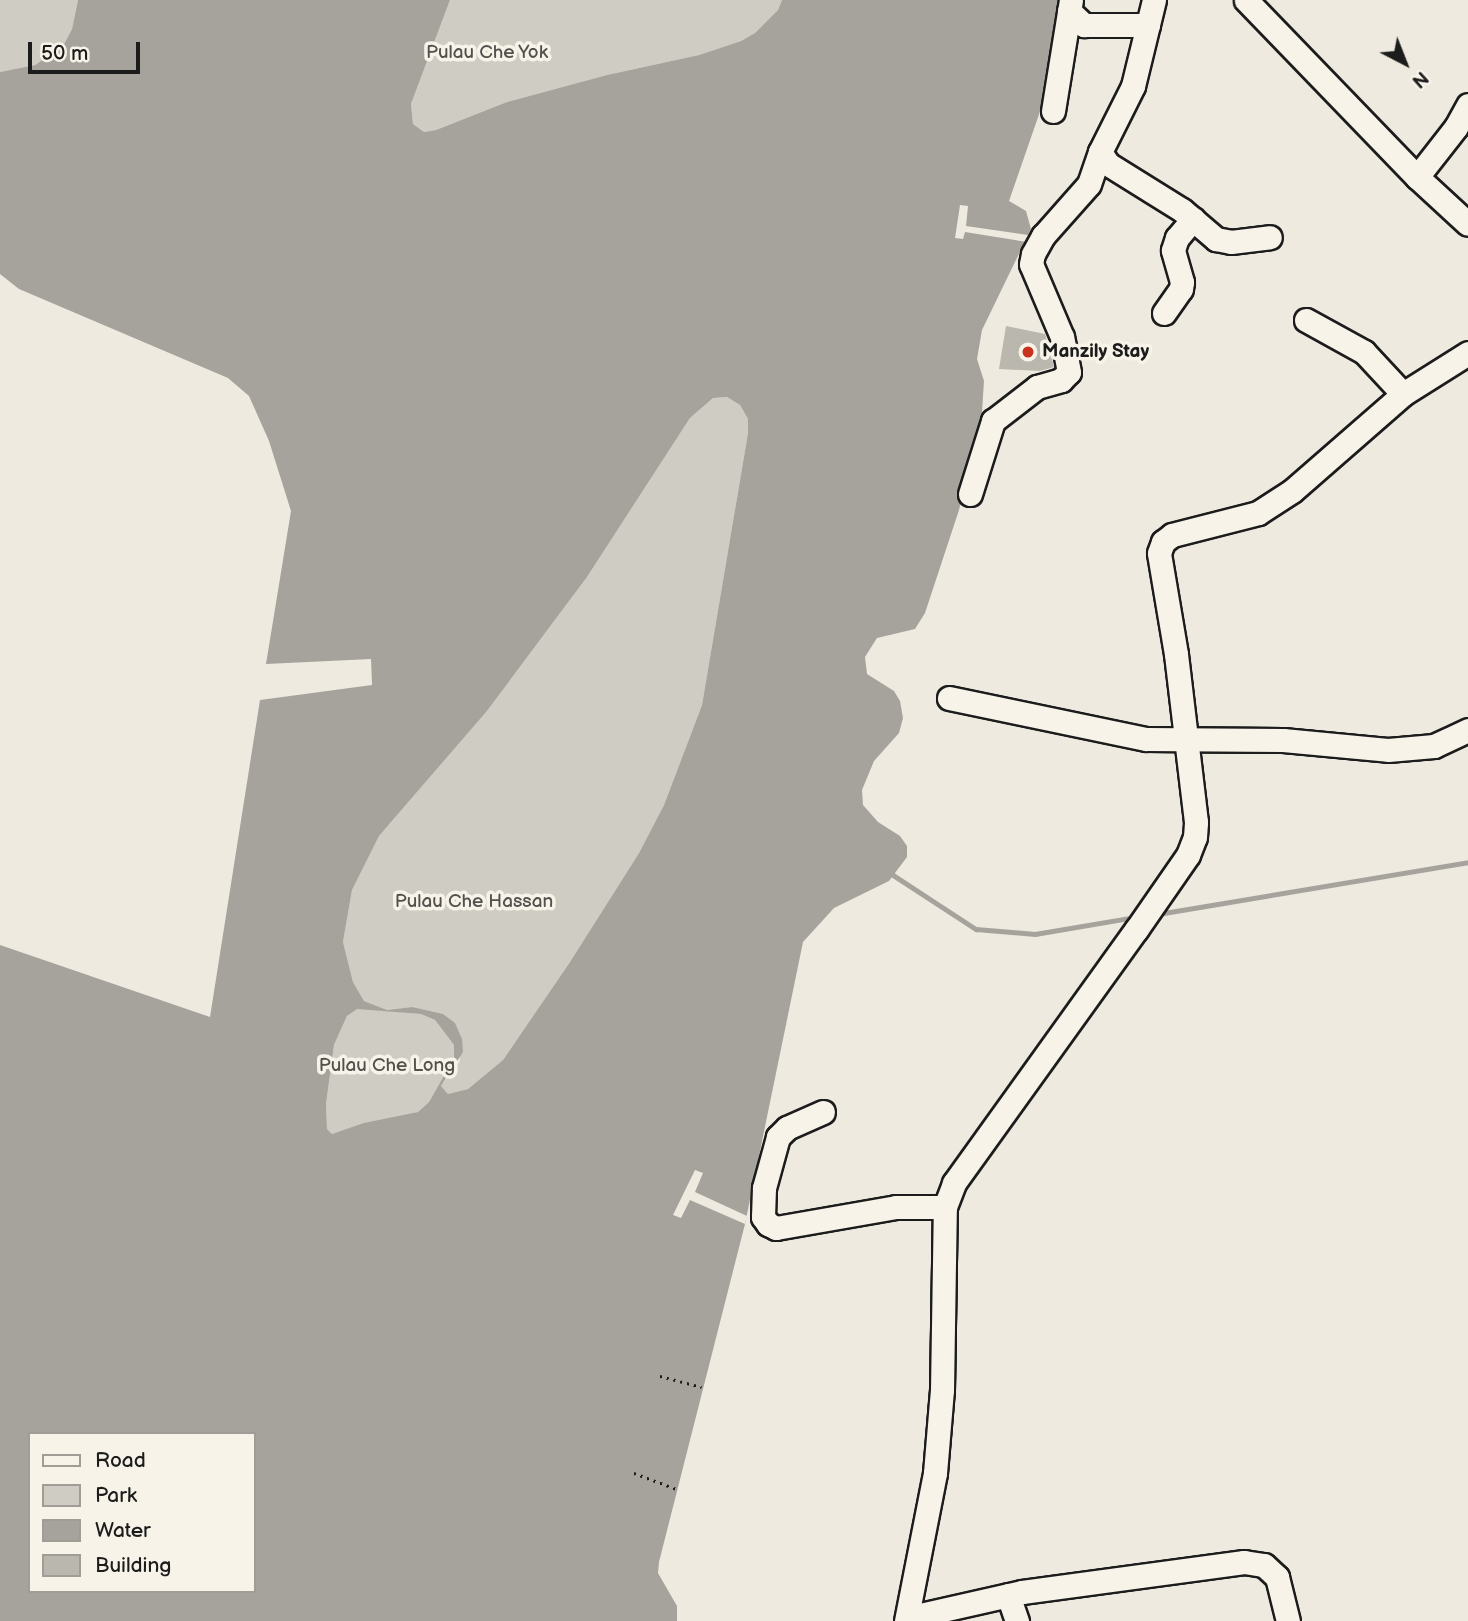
<!DOCTYPE html>
<html>
<head>
<meta charset="utf-8">
<style>
  body { margin:0 }
  #map { position:relative; width:1468px; height:1621px; overflow:hidden; background:#eeeae0; font-family:"Balsamiq Sans",sans-serif }
  div>[style] { position:absolute }
  [style*='--x'] { left:calc(var(--x)*1px); top:calc(var(--y)*1px); width:calc(var(--w)*1px); rotate:calc(var(--a)*1deg) }
  .green>* { inset:0; background:#cfccc3 }
  .water>* { inset:0; background:#a6a39d }
  .pier>* { inset:0; background:#eeeae0 }
  .stream>* { height:4.5px; margin:-2.25px; padding:0 2.25px; transform-origin:2.25px; border-radius:2.25px; background:#a6a39d }
  .building>* { inset:0; background:#bab7af }
  .path>* { height:2.5px; margin-top:-1.25px; transform-origin:0; background:repeating-linear-gradient(90deg,#1c1c1c 0 2px,transparent 0 7px) }
  .roads { filter:drop-shadow(2px 0 #1c1c1c) drop-shadow(-2px 0 #1c1c1c) drop-shadow(0 2px #1c1c1c) drop-shadow(0 -2px #1c1c1c) }
  .minor>* { height:23px; margin:-11.5px; padding:0 11.5px; transform-origin:11.5px; border-radius:11.5px; background:#f7f3e8 }
  .dots>* { width:19px; height:19px; translate:-50% -50%; box-sizing:border-box; border:4px solid #f7f3e8; border-radius:50% }
  span { translate:-50% -50%; white-space:nowrap; text-align:center; line-height:1.15; -webkit-text-stroke:7px #f7f3e8; paint-order:stroke }
  .park-label { font-size:19px; color:#52514e }
  .poi-label { font-size:19px; color:#1c1c1c; font-weight:700 }
  .left { translate:0 -50%; text-align:left }
  .legend { position:absolute; left:28px; top:1432px; width:228px; height:161px; box-sizing:border-box; background:#f7f3e8; border:2px solid #9f9d96; margin:0; padding:9px 12px; list-style:none; font-size:21px; color:#1c1c1c }
  .legend li { display:flex; align-items:center; gap:14px; height:35px }
  .legend b { width:35px; border:2px solid #9f9d96 }
  .north { position:absolute; left:1370px; top:28px; width:70px; height:70px; -webkit-text-stroke:5px #f7f3e8; paint-order:stroke; rotate:138deg; font-size:19px; font-weight:700; line-height:28px; text-align:center; color:#1c1c1c }
  .north::after { content:''; display:block; margin:auto; width:24px; height:32px; background:#1c1c1c; clip-path:polygon(50% 0,100% 100%,50% 72%,0 100%) }
  .scale { position:absolute; left:28px; top:42px; width:112px; height:32px; box-sizing:border-box; border:4px solid #1c1c1c; border-top:0; padding-left:9px; font-size:21px; line-height:24px; white-space:nowrap; color:#1c1c1c; -webkit-text-stroke:5px #f7f3e8; paint-order:stroke }
</style>
</head>
<body>
<div id="map">
  <div class="green">
    <i style="clip-path:polygon(0 0,78px 0,72px 29px,63px 46px,35px 65px,0 72px)"></i>
    <i style="clip-path:polygon(450px 0,782px 0,778px 10px,755px 33px,741px 41px,699px 55px,607px 75px,507px 102px,436px 130px,424px 132px,413px 124px,411px 104px)"></i>
    <i style="clip-path:polygon(727px 397px,740px 405px,748px 419px,748px 433px,702px 705px,664px 805px,639px 853px,570px 962px,503px 1060px,468px 1089px,448px 1094px,441px 1086px,460px 1061px,455px 1023px,412px 1007px,387px 1010px,364px 1001px,353px 982px,343px 942px,352px 890px,379px 836px,487px 711px,587px 577px,690px 418px,713px 398px)"></i>
    <i style="clip-path:polygon(357px 1008px,421px 1014px,435px 1020px,454px 1045px,454px 1058px,429px 1102px,418px 1112px,332px 1134px,327px 1129px,326px 1104px,334px 1045px,347px 1016px)"></i>
  </div>
  <div class="water">
    <i style="clip-path:polygon(evenodd,78px 0,450px 0,411px 104px,413px 124px,424px 132px,436px 130px,507px 102px,607px 75px,699px 55px,741px 41px,755px 33px,778px 10px,782px 0,1064px 0,1044px 100px,1009px 201px,1026px 211px,1031px 229px,982px 330px,977px 359px,984px 381px,982px 412px,959px 510px,925px 613px,915px 629px,877px 638px,865px 657px,867px 674px,894px 691px,900px 701px,903px 718px,899px 733px,874px 761px,862px 790px,863px 805px,878px 822px,900px 836px,907px 846px,907px 857px,889px 881px,834px 908px,803px 942px,745px 1224px,659px 1562px,658px 1573px,677px 1606px,677px 1621px,0 1621px,0 945px,210px 1017px,260px 700px,372px 685px,371px 659px,266px 664px,291px 511px,269px 441px,249px 396px,228px 378px,19px 289px,0 274px,0 72px,35px 65px,63px 46px,72px 29px,78px 0,727px 397px,740px 405px,748px 419px,748px 433px,702px 705px,664px 805px,639px 853px,570px 962px,503px 1060px,468px 1089px,448px 1094px,441px 1086px,463px 1052px,462px 1039px,455px 1023px,443px 1014px,412px 1007px,387px 1010px,364px 1001px,353px 982px,343px 942px,352px 890px,379px 836px,487px 711px,587px 577px,690px 418px,713px 398px,727px 397px,78px 0,357px 1009px,421px 1014px,435px 1020px,454px 1045px,454px 1058px,429px 1102px,418px 1112px,364px 1123px,332px 1134px,327px 1129px,326px 1104px,334px 1045px,347px 1016px,357px 1009px,78px 0,30px 1434px,254px 1434px,254px 1591px,30px 1591px,30px 1434px)"></i>
  </div>
  <div class="pier">
    <i style="clip-path:polygon(960px 205px,968px 206px,966px 226px,1028px 235px,1027px 242px,965px 232px,963px 239px,955px 238px)"></i>
    <i style="clip-path:polygon(695px 1170px,703px 1173px,695px 1192px,747px 1216px,745px 1224px,690px 1200px,681px 1218px,673px 1215px)"></i>
  </div>
  <div class="stream">
    <i style="--x:890;--y:873;--w:103;--a:33.1"></i>
    <i style="--x:976;--y:929;--w:59;--a:4.8"></i>
    <i style="--x:1035;--y:934;--w:102;--a:-9.6"></i>
    <i style="--x:1158;--y:914;--w:314;--a:-9.5"></i>
  </div>
  <div class="building">
    <i style="clip-path:polygon(1006px 326px,1045px 334px,1054px 367px,1040px 371px,999px 369px)"></i>
  </div>
  <div class="path">
    <i style="--x:660;--y:1376;--w:43;--a:14.7"></i>
    <i style="--x:634;--y:1473;--w:48;--a:20.7"></i>
  </div>
  <div class="roads">
    <div class="minor">
      <i style="--x:1246;--y:0;--w:246;--a:46"></i>
      <i style="--x:1417;--y:177;--w:69;--a:42.7"></i>
      <i style="--x:1069;--y:11;--w:21;--a:43"></i>
      <i style="--x:1084;--y:25;--w:64;--a:0"></i>
      <i style="--x:1053;--y:111;--w:112;--a:-80.8"></i>
      <i style="--x:1100;--y:152;--w:14;--a:56"></i>
      <i style="--x:1108;--y:164;--w:87;--a:31.9"></i>
      <i style="--x:1182;--y:210;--w:45;--a:40.5"></i>
      <i style="--x:1216;--y:239;--w:15;--a:11"></i>
      <i style="--x:1231;--y:242;--w:39;--a:-7"></i>
      <i style="--x:1417;--y:177;--w:63;--a:-52"></i>
      <i style="--x:1456;--y:127;--w:25;--a:-61"></i>
      <i style="--x:1164;--y:313;--w:29;--a:-55"></i>
      <i style="--x:1181;--y:289;--w:7;--a:-82"></i>
      <i style="--x:1182;--y:282;--w:33;--a:-106"></i>
      <i style="--x:1173;--y:250;--w:13;--a:-72"></i>
      <i style="--x:1177;--y:238;--w:25;--a:-50"></i>
      <i style="--x:1306;--y:320;--w:66;--a:28.9"></i>
      <i style="--x:1364;--y:352;--w:57;--a:47.1"></i>
      <i style="--x:970;--y:494;--w:77;--a:-72.5"></i>
      <i style="--x:993;--y:421;--w:56;--a:-37.7"></i>
      <i style="--x:1037;--y:387;--w:25;--a:-16"></i>
      <i style="--x:1061;--y:380;--w:11;--a:-45"></i>
      <i style="--x:1069;--y:372;--w:36;--a:-101"></i>
      <i style="--x:1062;--y:337;--w:79;--a:-113"></i>
      <i style="--x:1031;--y:264;--w:10;--a:-79"></i>
      <i style="--x:1033;--y:254;--w:21;--a:-61"></i>
      <i style="--x:1043;--y:236;--w:69;--a:-48.5"></i>
      <i style="--x:1089;--y:184;--w:34;--a:-71"></i>
      <i style="--x:1100;--y:152;--w:74;--a:-63.4"></i>
      <i style="--x:1133;--y:86;--w:89;--a:-76.3"></i>
      <i style="--x:949;--y:698;--w:201;--a:11.8"></i>
      <i style="--x:1146;--y:739;--w:137;--a:0.4"></i>
      <i style="--x:1283;--y:740;--w:105;--a:5.4"></i>
      <i style="--x:1388;--y:750;--w:46;--a:-5"></i>
      <i style="--x:1434;--y:746;--w:38;--a:-25"></i>
      <i style="--x:823;--y:1112;--w:39;--a:156"></i>
      <i style="--x:787;--y:1128;--w:13;--a:135"></i>
      <i style="--x:778;--y:1137;--w:53;--a:105.4"></i>
      <i style="--x:764;--y:1188;--w:29;--a:92"></i>
      <i style="--x:763;--y:1217;--w:9;--a:54"></i>
      <i style="--x:768;--y:1224;--w:9;--a:27"></i>
      <i style="--x:776;--y:1228;--w:122;--a:-9.9"></i>
      <i style="--x:896;--y:1207;--w:49;--a:0"></i>
      <i style="--x:1008;--y:1595;--w:28;--a:71"></i>
      <i style="--x:907;--y:1618;--w:118;--a:-12.7"></i>
      <i style="--x:1022;--y:1592;--w:224;--a:-7.7"></i>
      <i style="--x:1244;--y:1562;--w:20;--a:9"></i>
      <i style="--x:1264;--y:1565;--w:18;--a:43"></i>
      <i style="--x:1277;--y:1577;--w:45;--a:76"></i>
      <i style="--x:906;--y:1621;--w:151;--a:-78.9"></i>
      <i style="--x:935;--y:1473;--w:83;--a:-85.2"></i>
      <i style="--x:942;--y:1390;--w:183;--a:-89.1"></i>
      <i style="--x:945;--y:1207;--w:26;--a:-69"></i>
      <i style="--x:954;--y:1183;--w:312;--a:-54.3"></i>
      <i style="--x:1136;--y:930;--w:91;--a:-55.3"></i>
      <i style="--x:1188;--y:855;--w:19;--a:-69"></i>
      <i style="--x:1195;--y:837;--w:15;--a:-86"></i>
      <i style="--x:1196;--y:822;--w:169;--a:-96.8"></i>
      <i style="--x:1176;--y:654;--w:102;--a:-99.6"></i>
      <i style="--x:1159;--y:553;--w:12;--a:-70"></i>
      <i style="--x:1163;--y:542;--w:11;--a:-38"></i>
      <i style="--x:1172;--y:535;--w:89;--a:-14.3"></i>
      <i style="--x:1258;--y:513;--w:40;--a:-32.9"></i>
      <i style="--x:1292;--y:491;--w:147;--a:-41.1"></i>
      <i style="--x:1403;--y:394;--w:77;--a:-32.2"></i>
    </div>
  </div>
  <div class="dots">
    <i style="left:1028px;top:352px;background:#c8321e"></i>
  </div>
  <div class="park-label">
    <span style="left:487px;top:53px">Pulau Che Yok</span>
    <span style="left:474px;top:902px">Pulau Che Hassan</span>
    <span style="left:387px;top:1066px">Pulau Che Long</span>
  </div>
  <div class="poi-label">
    <span class="left" style="left:1042px;top:352px">Manzily Stay</span>
  </div>
  <ul class="legend">
  <li><b style="height:9px;background:#f7f3e8"></b>Road</li>
  <li><b style="height:19px;background:#cfccc3"></b>Park</li>
  <li><b style="height:19px;background:#a6a39d"></b>Water</li>
  <li><b style="height:19px;background:#bab7af"></b>Building</li>
  </ul>
  <div class="north">N</div>
  <div class="scale">50 m</div>
</div>
</body>
</html>
